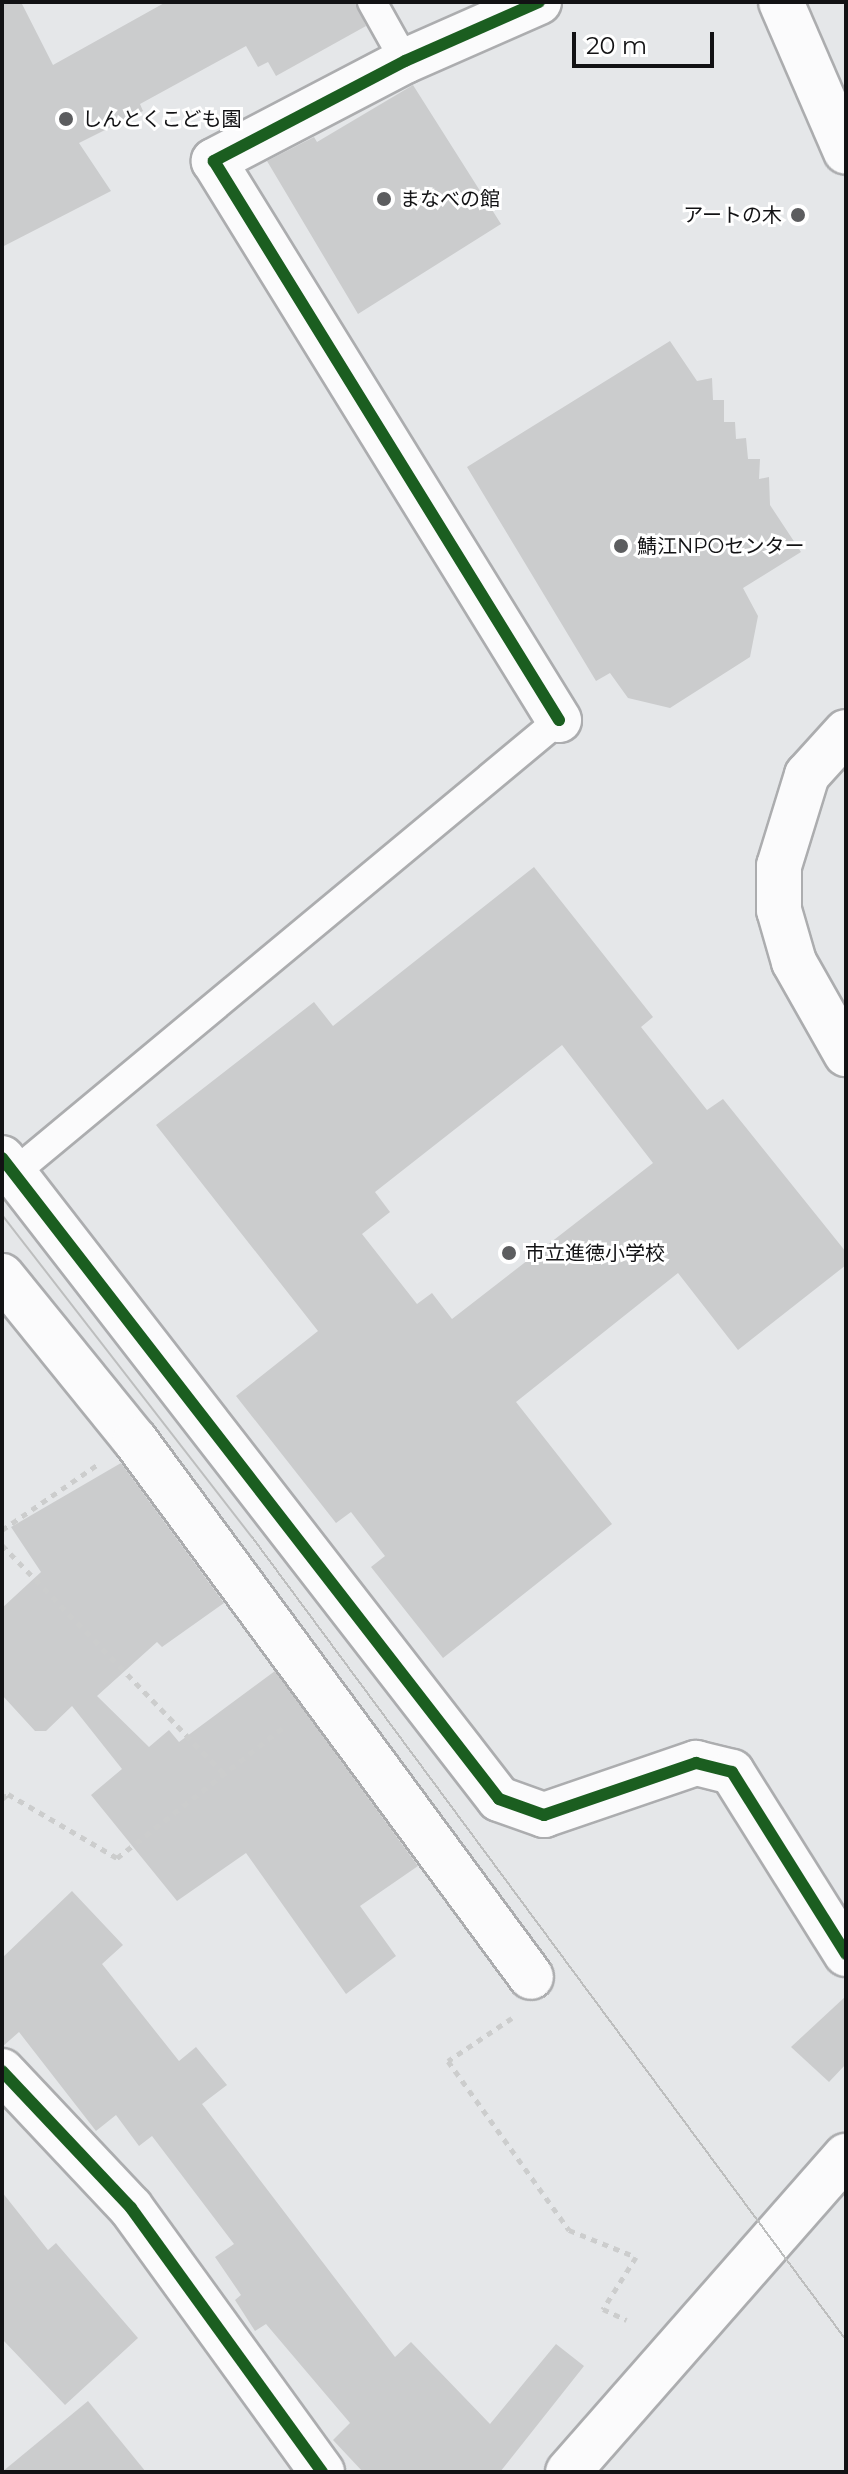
<!DOCTYPE html>
<html>
<head>
<meta charset="utf-8">
<style>
  body { margin:0 }
  #map { position:relative; width:848px; height:2474px; overflow:hidden; background:#e5e7e9; font-family:Montserrat,"Noto Sans JP",sans-serif }
  div>[style] { position:absolute }
  [style*='--x'] { left:calc(var(--x)*1px); top:calc(var(--y)*1px); width:calc(var(--w)*1px); rotate:calc(var(--a)*1deg) }
  .building>* { inset:0; background:#cbcccd }
  .path>* { height:5px; margin-top:-2.5px; transform-origin:0; background:repeating-linear-gradient(90deg,#cccdcd 0 6px,transparent 0 12px) }
  .roads { filter:drop-shadow(2px 0 #acadaf) drop-shadow(-2px 0 #acadaf) drop-shadow(0 2px #acadaf) drop-shadow(0 -2px #acadaf) }
  .service>* { height:28px; margin:-14px; padding:0 14px; transform-origin:14px; border-radius:14px; background:#fbfbfc }
  .minor>* { height:44px; margin:-22px; padding:0 22px; transform-origin:22px; border-radius:22px; background:#fbfbfc }
  .tertiary>* { height:44px; margin:-22px; padding:0 22px; transform-origin:22px; border-radius:22px; background:#fbfbfc }
  .tram>* { height:2px; margin:-1px; padding:0 1px; transform-origin:1px; border-radius:1px; background:#bdbebe }
  .cycleway>* { height:12px; margin:-6px; padding:0 6px; transform-origin:6px; border-radius:6px; background:#1b5e20 }
  .dots>* { width:22px; height:22px; translate:-50% -50%; box-sizing:border-box; border:4px solid #fff; border-radius:50% }
  span { translate:-50% -50%; white-space:nowrap; text-align:center; line-height:1.15; -webkit-text-stroke:6px #fff; paint-order:stroke }
  .poi-label { font-size:20px; color:#121214 }
  .left { translate:0 -50%; text-align:left }
  .right { translate:-100% -50%; text-align:right }
  .frame { position:absolute; inset:0; border:4px solid #121214; pointer-events:none }
  .scale { position:absolute; left:572px; top:32px; width:142px; height:36px; box-sizing:border-box; border:4px solid #121214; border-top:0; padding-left:10px; font-size:24px; line-height:28px; white-space:nowrap; color:#121214; -webkit-text-stroke:6px #fff; paint-order:stroke }
</style>
</head>
<body>
<div id="map">
  <div class="building">
    <i style="clip-path:polygon(2px 2px,21px 2px,53px 65px,166px 2px,355px 2px,366px 26px,276px 76px,268px 62px,258px 67px,246px 46px,140px 104px,143px 111px,79px 143px,111px 191px,2px 247px)"></i>
    <i style="clip-path:polygon(413px 85px,501px 224px,358px 314px,267px 161px,314px 137px,317px 142px)"></i>
    <i style="clip-path:polygon(670px 341px,697px 381px,712px 378px,713px 400px,724px 400px,724px 422px,735px 422px,736px 439px,746px 438px,748px 459px,760px 459px,759px 479px,769px 477px,770px 505px,801px 552px,743px 588px,758px 616px,750px 657px,670px 708px,628px 698px,610px 673px,596px 681px,467px 467px)"></i>
    <i style="clip-path:polygon(evenodd,534px 867px,653px 1017px,641px 1027px,707px 1110px,723px 1099px,846px 1252px,846px 1265px,738px 1350px,678px 1273px,516px 1402px,612px 1524px,443px 1658px,371px 1567px,385px 1556px,351px 1512px,336px 1523px,236px 1396px,318px 1331px,156px 1125px,314px 1002px,333px 1026px,534px 867px,562px 1045px,653px 1163px,452px 1319px,432px 1293px,417px 1304px,362px 1234px,390px 1212px,375px 1192px,562px 1045px)"></i>
    <i style="clip-path:polygon(121px 1463px,224px 1603px,162px 1647px,157px 1642px,97px 1696px,149px 1747px,169px 1730px,179px 1742px,275px 1671px,418px 1866px,360px 1906px,396px 1956px,346px 1994px,246px 1853px,177px 1901px,91px 1795px,122px 1769px,72px 1706px,46px 1731px,35px 1731px,2px 1695px,2px 1608px,41px 1572px,11px 1527px)"></i>
    <i style="clip-path:polygon(72px 1891px,123px 1945px,102px 1964px,179px 2061px,196px 2047px,227px 2085px,202px 2104px,395px 2357px,411px 2342px,490px 2424px,556px 2344px,584px 2366px,500px 2472px,363px 2472px,333px 2440px,350px 2423px,266px 2324px,255px 2331px,235px 2300px,241px 2295px,215px 2257px,234px 2244px,152px 2136px,139px 2146px,116px 2115px,96px 2131px,19px 2032px,2px 2047px,2px 1958px)"></i>
    <i style="clip-path:polygon(846px 1996px,846px 2064px,829px 2082px,791px 2047px)"></i>
    <i style="clip-path:polygon(2px 2192px,48px 2250px,56px 2243px,138px 2338px,65px 2405px,2px 2339px)"></i>
    <i style="clip-path:polygon(88px 2401px,146px 2472px,2px 2472px)"></i>
  </div>
  <div class="path">
    <i style="--x:2;--y:1530;--w:115;--a:-34.4"></i>
    <i style="--x:2;--y:1545;--w:319;--a:45.9"></i>
    <i style="--x:2;--y:1799;--w:8;--a:-40"></i>
    <i style="--x:8;--y:1794;--w:126;--a:30.4"></i>
    <i style="--x:117;--y:1858;--w:216;--a:-38.2"></i>
    <i style="--x:512;--y:2018;--w:77;--a:146.1"></i>
    <i style="--x:448;--y:2061;--w:208;--a:54.4"></i>
    <i style="--x:569;--y:2230;--w:72;--a:21.9"></i>
    <i style="--x:636;--y:2257;--w:62;--a:122.4"></i>
    <i style="--x:603;--y:2309;--w:26;--a:25"></i>
  </div>
  <div class="roads">
    <div class="service">
      <i style="--x:372;--y:2;--w:68;--a:60.8"></i>
      <i style="--x:14;--y:1173;--w:709;--a:-39.73"></i>
    </div>
    <div class="minor">
      <i style="--x:539;--y:2;--w:146;--a:156.2"></i>
      <i style="--x:405;--y:61;--w:216;--a:152.4"></i>
      <i style="--x:214;--y:161;--w:657;--a:58.32"></i>
      <i style="--x:2;--y:1158;--w:811;--a:52.21"></i>
      <i style="--x:499;--y:1799;--w:48;--a:19.6"></i>
      <i style="--x:544;--y:1815;--w:161;--a:-18.9"></i>
      <i style="--x:696;--y:1763;--w:37;--a:14"></i>
      <i style="--x:732;--y:1772;--w:215;--a:57.9"></i>
      <i style="--x:2;--y:1276;--w:211;--a:51"></i>
      <i style="--x:135;--y:1440;--w:667;--a:53.59"></i>
      <i style="--x:2;--y:2071;--w:188;--a:46.7"></i>
      <i style="--x:131;--y:2208;--w:326;--a:54.1"></i>
    </div>
    <div class="tertiary">
      <i style="--x:781;--y:2;--w:163;--a:66.6"></i>
      <i style="--x:846;--y:732;--w:58;--a:132.2"></i>
      <i style="--x:807;--y:775;--w:95;--a:107.1"></i>
      <i style="--x:779;--y:866;--w:44;--a:90"></i>
      <i style="--x:779;--y:910;--w:54;--a:73.9"></i>
      <i style="--x:794;--y:962;--w:106;--a:60.5"></i>
      <i style="--x:568;--y:2472;--w:421;--a:-48.7"></i>
    </div>
  </div>
  <div class="tram">
    <i style="--x:2;--y:1215;--w:408;--a:52.2"></i>
    <i style="--x:252;--y:1537;--w:999;--a:53.51"></i>
  </div>
  <div class="cycleway">
    <i style="--x:539;--y:2;--w:146;--a:156.2"></i>
    <i style="--x:405;--y:61;--w:216;--a:152.4"></i>
    <i style="--x:214;--y:161;--w:657;--a:58.32"></i>
    <i style="--x:2;--y:1158;--w:811;--a:52.21"></i>
    <i style="--x:499;--y:1799;--w:48;--a:19.6"></i>
    <i style="--x:544;--y:1815;--w:161;--a:-18.9"></i>
    <i style="--x:696;--y:1763;--w:37;--a:14"></i>
    <i style="--x:732;--y:1772;--w:215;--a:57.9"></i>
    <i style="--x:2;--y:2071;--w:188;--a:46.7"></i>
    <i style="--x:131;--y:2208;--w:326;--a:54.1"></i>
  </div>
  <div class="dots">
    <i style="left:66px;top:119px;background:#5c5d5f"></i>
    <i style="left:384px;top:199px;background:#5c5d5f"></i>
    <i style="left:798px;top:215px;background:#5c5d5f"></i>
    <i style="left:621px;top:546px;background:#5c5d5f"></i>
    <i style="left:509px;top:1253px;background:#5c5d5f"></i>
  </div>
  <div class="poi-label">
    <span class="left" style="left:82px;top:119px">しんとくこども園</span>
    <span class="left" style="left:400px;top:199px">まなべの館</span>
    <span class="right" style="left:782px;top:215px">アートの木</span>
    <span class="left" style="left:637px;top:546px">鯖江NPOセンター</span>
    <span class="left" style="left:525px;top:1253px">市立進徳小学校</span>
  </div>
  <div class="frame"></div>
  <div class="scale">20 m</div>
</div>
</body>
</html>
